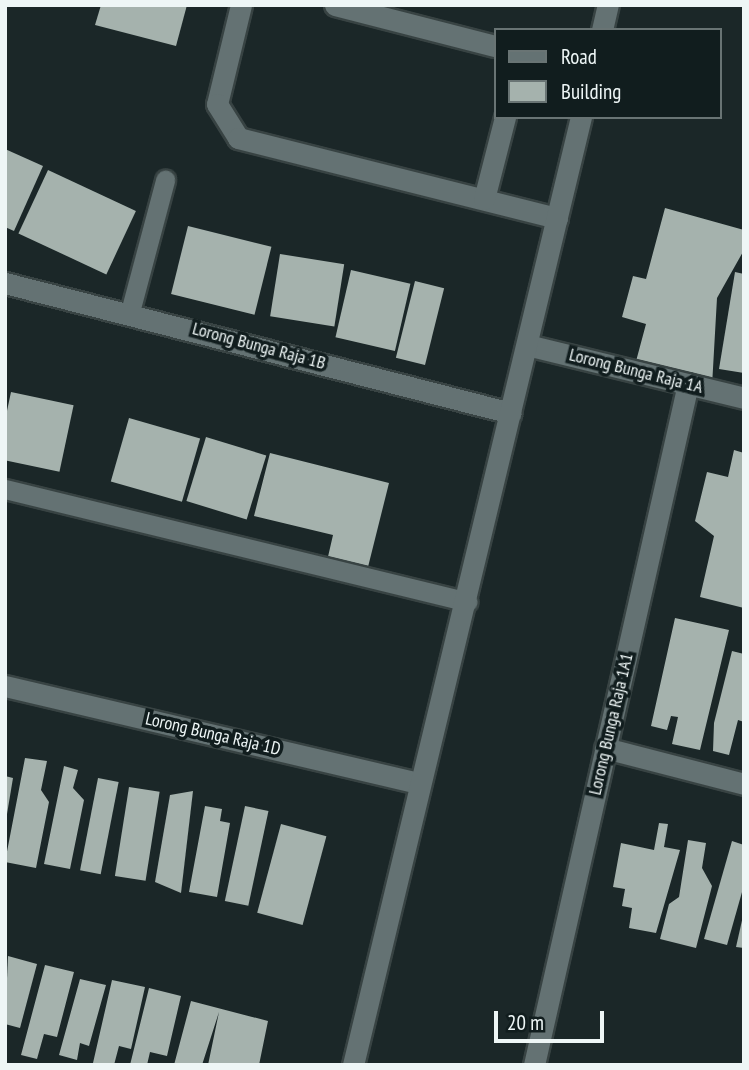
<!DOCTYPE html>
<html>
<head>
<meta charset="utf-8">
<style>
  body { margin:0 }
  #map { position:relative; width:749px; height:1070px; overflow:hidden; background:#1b2728; font-family:"PT Sans Narrow",sans-serif }
  div>[style] { position:absolute }
  [style*='--x'] { left:calc(var(--x)*1px); top:calc(var(--y)*1px); width:calc(var(--w)*1px); rotate:calc(var(--a)*1deg) }
  .building>* { inset:0; background:#a5b2ad; transform-origin:0 0 }
  .roads { filter:drop-shadow(2px 0 #384343) drop-shadow(-2px 0 #384343) drop-shadow(0 2px #384343) drop-shadow(0 -2px #384343) }
  .lane>* { height:19px; margin:-9.5px; padding:0 9.5px; transform-origin:9.5px; border-radius:9.5px; background:#647273 }
  .street>* { height:21px; margin:-10.5px; padding:0 10.5px; transform-origin:10.5px; border-radius:10.5px; background:#647273 }
  span { translate:-50% -50%; white-space:nowrap; text-align:center; line-height:1.15; -webkit-text-stroke:7px #111d1e; paint-order:stroke }
  .street-label { font-size:18px; color:#eef6f6 }
  .frame { position:absolute; inset:0; border:7px solid #eef6f6; pointer-events:none }
  .legend { position:absolute; left:494px; top:28px; width:228px; height:91px; box-sizing:border-box; background:#111d1e; border:2px solid #697474; margin:0; padding:9px 12px; list-style:none; font-size:21px; color:#eef6f6 }
  .legend li { display:flex; align-items:center; gap:14px; height:35px }
  .legend b { width:35px; border:2px solid #697474 }
  .scale { position:absolute; left:494px; top:1011px; width:110px; height:32px; box-sizing:border-box; border:4px solid #eef6f6; border-top:0; padding-left:9px; font-size:21px; line-height:24px; white-space:nowrap; color:#eef6f6; -webkit-text-stroke:5px #111d1e; paint-order:stroke }
</style>
</head>
<body>
<div id="map">
  <div class="building">
    <i style="clip-path:polygon(101px 5px,187px 5px,176px 46px,95px 25px)"></i>
    <i style="clip-path:polygon(5px 149px,43px 166px,14px 231px,5px 227px)"></i>
    <i style="left:48px;top:170px;width:97px;height:70px;rotate:25deg"></i>
    <i style="clip-path:polygon(665px 208px,744px 230px,744px 250px,717px 298px,712px 386px,635px 365px,646px 324px,622px 317px,633px 276px,646px 279px)"></i>
    <i style="left:188px;top:226px;width:86px;height:70px;rotate:14deg"></i>
    <i style="left:280px;top:254px;width:65px;height:63px;rotate:9deg"></i>
    <i style="left:351px;top:270px;width:61px;height:69px;rotate:13deg"></i>
    <i style="clip-path:polygon(735px 272px,744px 274px,744px 373px,719px 369px)"></i>
    <i style="left:415px;top:281px;width:30px;height:79px;rotate:14deg"></i>
    <i style="left:11px;top:392px;width:64px;height:68px;rotate:12deg"></i>
    <i style="left:129px;top:418px;width:74px;height:66px;rotate:16deg"></i>
    <i style="left:206px;top:437px;width:63px;height:67px;rotate:17deg"></i>
    <i style="clip-path:polygon(734px 450px,744px 453px,744px 608px,700px 597px,714px 536px,695px 521px,707px 472px,728px 477px)"></i>
    <i style="clip-path:polygon(270px 453px,389px 483px,367px 571px,327px 561px,333px 535px,254px 516px)"></i>
    <i style="clip-path:polygon(675px 618px,729px 630px,700px 750px,672px 744px,678px 717px,671px 716px,667px 730px,651px 726px)"></i>
    <i style="clip-path:polygon(732px 651px,744px 654px,744px 722px,738px 720px,729px 755px,713px 751px,714px 723px)"></i>
    <i style="clip-path:polygon(25px 758px,47px 761px,41px 790px,49px 802px,36px 868px,5px 862px)"></i>
    <i style="clip-path:polygon(64px 766px,78px 770px,73px 788px,84px 800px,70px 869px,44px 864px)"></i>
    <i style="clip-path:polygon(5px 776px,13px 778px,7px 814px,5px 814px)"></i>
    <i style="left:98px;top:778px;width:21px;height:94px;rotate:11deg"></i>
    <i style="left:129px;top:787px;width:31px;height:90px;rotate:9deg"></i>
    <i style="clip-path:polygon(193px 791px,181px 893px,155px 882px,170px 795px)"></i>
    <i style="clip-path:polygon(205px 806px,222px 809px,220px 821px,230px 823px,217px 897px,189px 892px)"></i>
    <i style="left:245px;top:806px;width:24px;height:97px;rotate:12deg"></i>
    <i style="clip-path:polygon(659px 823px,668px 824px,664px 847px,680px 850px,656px 933px,629px 928px,632px 908px,622px 906px,625px 889px,613px 887px,621px 843px,654px 850px)"></i>
    <i style="left:281px;top:824px;width:47px;height:92px;rotate:15deg"></i>
    <i style="clip-path:polygon(688px 840px,706px 843px,702px 868px,712px 886px,696px 948px,660px 939px,669px 904px,679px 897px)"></i>
    <i style="clip-path:polygon(732px 841px,744px 845px,744px 885px,727px 945px,704px 939px)"></i>
    <i style="clip-path:polygon(743px 916px,744px 916px,744px 948px,736px 947px)"></i>
    <i style="clip-path:polygon(8px 956px,37px 964px,20px 1028px,5px 1024px)"></i>
    <i style="clip-path:polygon(45px 965px,74px 972px,57px 1037px,44px 1034px,37px 1059px,21px 1055px)"></i>
    <i style="clip-path:polygon(80px 979px,106px 985px,89px 1046px,80px 1043px,77px 1060px,59px 1055px)"></i>
    <i style="clip-path:polygon(112px 980px,145px 987px,131px 1049px,119px 1046px,114px 1065px,101px 1065px,93px 1063px)"></i>
    <i style="clip-path:polygon(149px 988px,181px 996px,167px 1056px,150px 1052px,147px 1065px,130px 1065px)"></i>
    <i style="clip-path:polygon(191px 1001px,268px 1021px,259px 1065px,208px 1065px,219px 1012px,202px 1065px,174px 1065px)"></i>
  </div>
  <div class="roads">
    <div class="lane">
      <i style="--x:130;--y:312;--w:137;--a:-75.1"></i>
      <i style="--x:5;--y:489;--w:476;--a:13.7"></i>
    </div>
    <div class="street">
      <i style="--x:241;--y:5;--w:102;--a:103.6"></i>
      <i style="--x:217;--y:104;--w:40;--a:58"></i>
      <i style="--x:238;--y:138;--w:329;--a:14.1"></i>
      <i style="--x:335;--y:5;--w:165;--a:14.4"></i>
      <i style="--x:602;--y:30;--w:26;--a:-77"></i>
      <i style="--x:484;--y:199;--w:85;--a:-75.6"></i>
      <i style="--x:5;--y:283;--w:522;--a:14.41"></i>
      <i style="--x:527;--y:345;--w:223;--a:13.7"></i>
      <i style="--x:5;--y:686;--w:426;--a:13.2"></i>
      <i style="--x:605;--y:748;--w:144;--a:14.5"></i>
      <i style="--x:353;--y:1065;--w:975;--a:-76.48"></i>
      <i style="--x:534;--y:1065;--w:698;--a:-77.26"></i>
    </div>
  </div>
  <div class="street-label">
    <span style="left:259px;top:346px;rotate:15deg">Lorong Bunga Raja 1B</span>
    <span style="left:636px;top:371px;rotate:14deg">Lorong Bunga Raja 1A</span>
    <span style="left:611px;top:724px;rotate:-77deg">Lorong Bunga Raja 1A1</span>
    <span style="left:213px;top:734px;rotate:13deg">Lorong Bunga Raja 1D</span>
  </div>
  <div class="frame"></div>
  <ul class="legend">
  <li><b style="height:9px;background:#647273"></b>Road</li>
  <li><b style="height:19px;background:#a5b2ad"></b>Building</li>
  </ul>
  <div class="scale">20 m</div>
</div>
</body>
</html>
